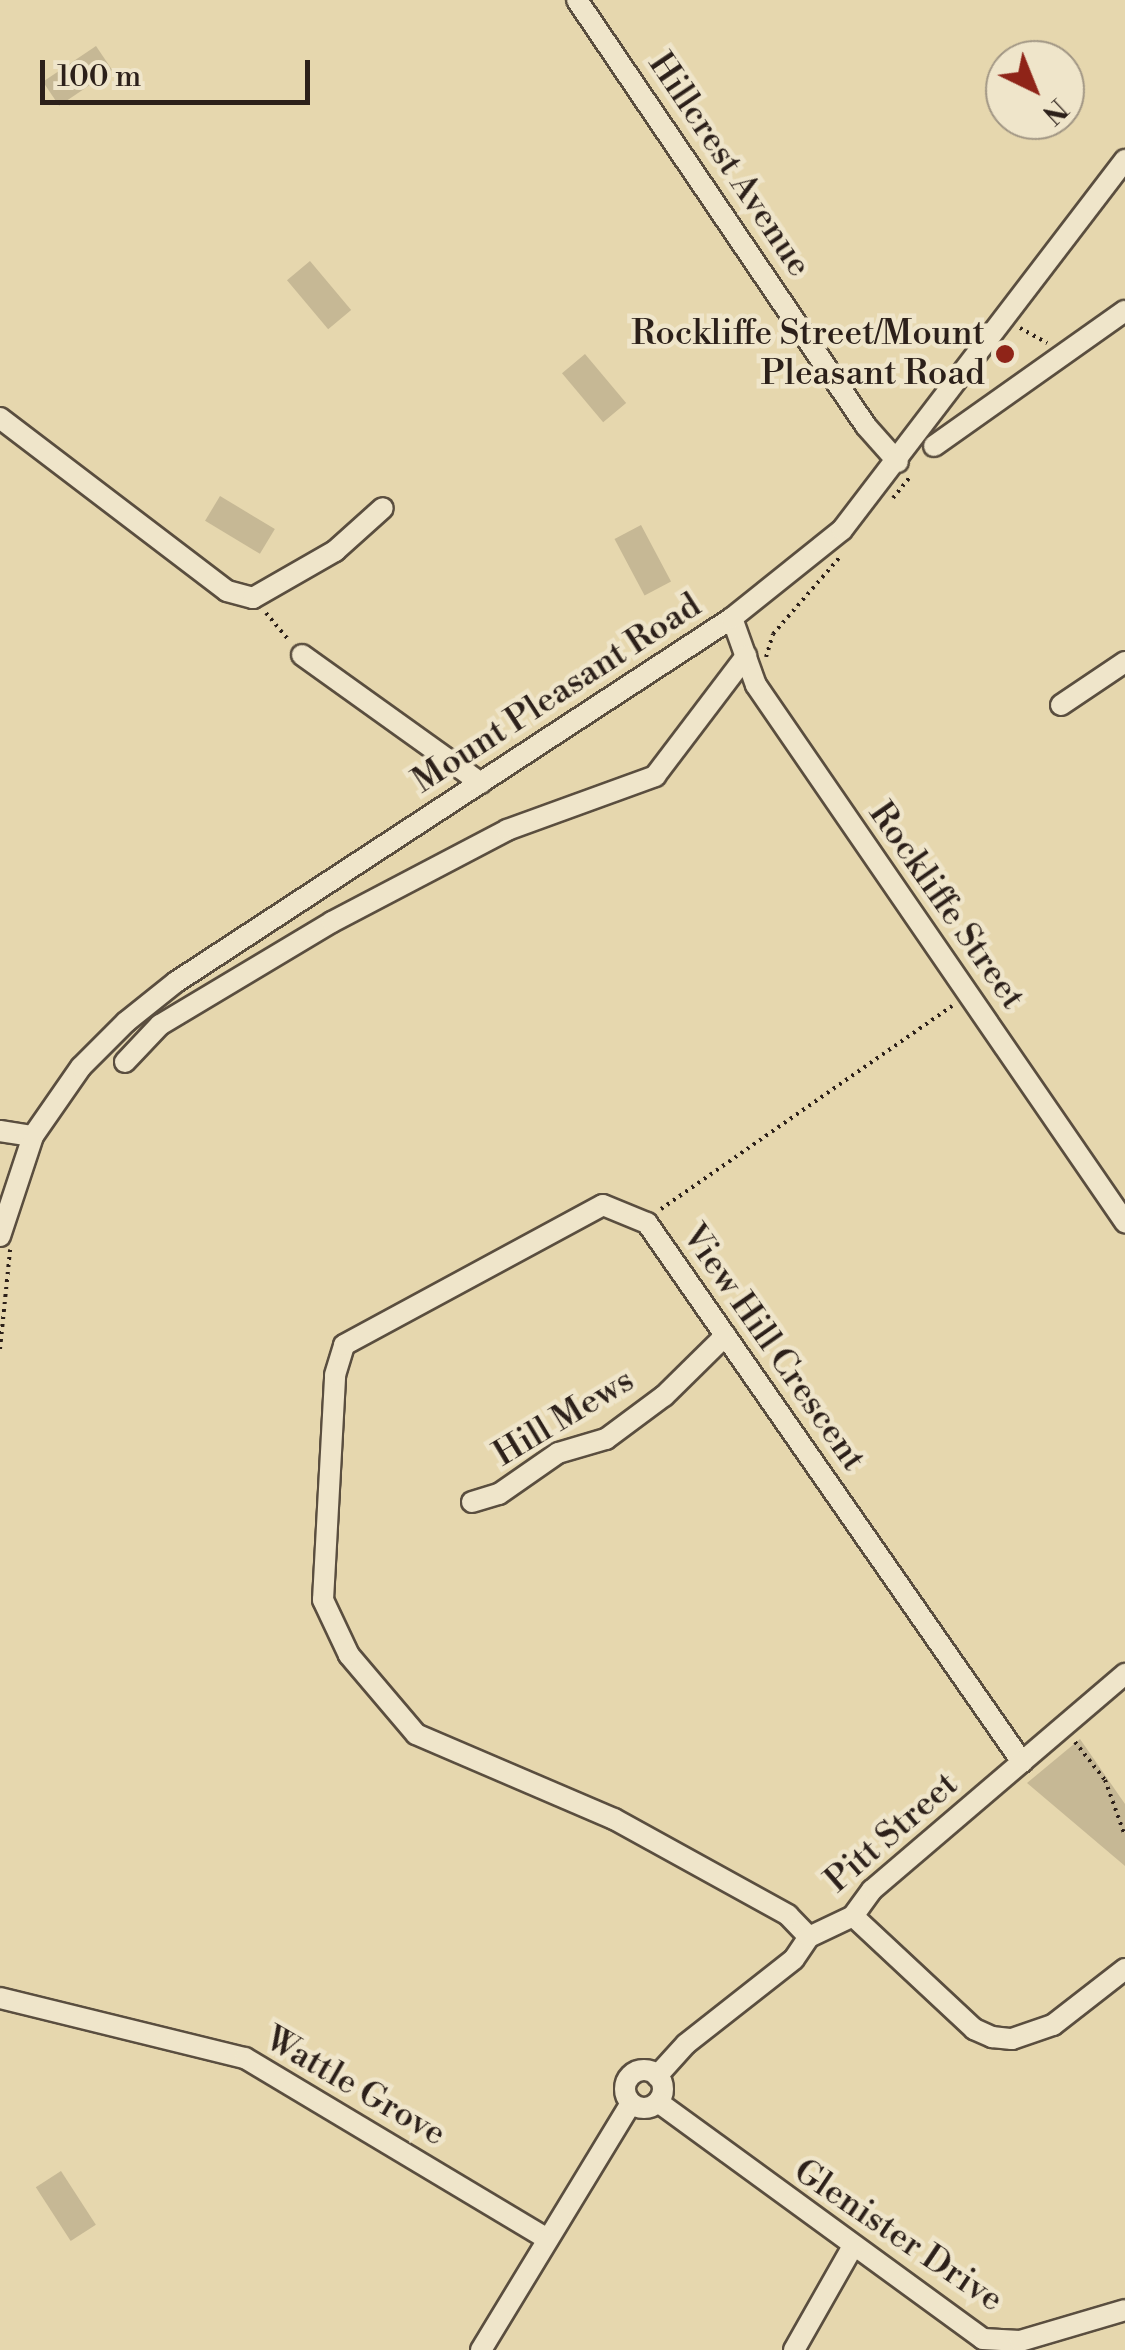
<!DOCTYPE html>
<html>
<head>
<meta charset="utf-8">
<style>
  body { margin:0 }
  #map { position:relative; width:1125px; height:2350px; overflow:hidden; background:#e6d7ae; font-family:"Libre Bodoni",serif }
  div>[style] { position:absolute }
  [style*='--x'] { left:calc(var(--x)*1px); top:calc(var(--y)*1px); width:calc(var(--w)*1px); rotate:calc(var(--a)*1deg) }
  .green>* { inset:0; background:#c6b895; transform-origin:0 0 }
  .path>* { height:4px; margin-top:-2px; transform-origin:0; background:repeating-linear-gradient(90deg,#2c201a 0 2.5px,transparent 0 7.5px) }
  .roads { filter:drop-shadow(2px 0 #5a4e3f) drop-shadow(-2px 0 #5a4e3f) drop-shadow(0 2px #5a4e3f) drop-shadow(0 -2px #5a4e3f) }
  .minor>* { height:20px; margin:-10px; padding:0 10px; transform-origin:10px; border-radius:10px; background:#efe5ca }
  .minor>.ring { margin:-10px; padding:0; box-sizing:content-box; background:none; border:20px solid #efe5ca; border-radius:50% }
  .dots>* { width:28px; height:28px; translate:-50% -50%; box-sizing:border-box; border:5px solid #efe5ca; border-radius:50% }
  span { translate:-50% -50%; white-space:nowrap; text-align:center; line-height:1.15; -webkit-text-stroke:9px #efe5ca; paint-order:stroke }
  .street-label { font-size:35px; color:#2c201a }
  .poi-label { font-size:35px; color:#2c201a }
  .right { translate:-100% -50%; text-align:right }
  .north { position:absolute; left:985px; top:40px; width:100px; height:100px; box-sizing:border-box; background:#efe5ca; border:2px solid #a19684; border-radius:50%; rotate:137deg; font-size:28px; font-weight:700; line-height:40px; text-align:center; color:#2c201a }
  .north::after { content:''; display:block; margin:auto; width:35px; height:45px; background:#8f2418; clip-path:polygon(50% 0,100% 100%,50% 72%,0 100%) }
  .scale { position:absolute; left:40px; top:60px; width:270px; height:45px; box-sizing:border-box; border:5px solid #2c201a; border-top:0; padding-left:12px; font-size:30px; line-height:35px; white-space:nowrap; color:#2c201a; -webkit-text-stroke:8px #efe5ca; paint-order:stroke }
</style>
</head>
<body>
<div id="map">
  <div class="green">
    <i style="left:96px;top:46px;width:29px;height:64px;rotate:56deg"></i>
    <i style="left:310px;top:261px;width:64px;height:30px;rotate:50deg"></i>
    <i style="left:585px;top:354px;width:64px;height:30px;rotate:50deg"></i>
    <i style="left:220px;top:496px;width:64px;height:29px;rotate:31deg"></i>
    <i style="left:641px;top:525px;width:64px;height:30px;rotate:62deg"></i>
    <i style="clip-path:polygon(1080px 1739px,1125px 1804px,1125px 1866px,1027px 1783px)"></i>
    <i style="left:61px;top:2171px;width:64px;height:30px;rotate:57deg"></i>
  </div>
  <div class="path">
    <i style="--x:1020;--y:328;--w:31;--a:29"></i>
    <i style="--x:893;--y:498;--w:26;--a:-51"></i>
    <i style="--x:266;--y:613;--w:35;--a:50"></i>
    <i style="--x:766;--y:657;--w:24;--a:-73"></i>
    <i style="--x:773;--y:634;--w:102;--a:-49"></i>
    <i style="--x:661;--y:1209;--w:355;--a:-34.9"></i>
    <i style="--x:0;--y:1349;--w:100;--a:-84.2"></i>
    <i style="--x:1075;--y:1742;--w:48;--a:51.7"></i>
    <i style="--x:1105;--y:1780;--w:59;--a:70.3"></i>
  </div>
  <div class="roads">
    <div class="minor">
      <i style="--x:577;--y:0;--w:515;--a:55.85"></i>
      <i style="--x:866;--y:426;--w:48;--a:48.4"></i>
      <i style="--x:0;--y:418;--w:285;--a:37.3"></i>
      <i style="--x:227;--y:591;--w:27;--a:15"></i>
      <i style="--x:253;--y:598;--w:95;--a:-29.8"></i>
      <i style="--x:335;--y:551;--w:64;--a:-41.9"></i>
      <i style="--x:934;--y:446;--w:234;--a:-35.3"></i>
      <i style="--x:732;--y:618;--w:71;--a:70.3"></i>
      <i style="--x:756;--y:685;--w:652;--a:55.51"></i>
      <i style="--x:302;--y:655;--w:220;--a:35.6"></i>
      <i style="--x:1061;--y:705;--w:77;--a:-33.9"></i>
      <i style="--x:125;--y:1062;--w:51;--a:-46.6"></i>
      <i style="--x:160;--y:1025;--w:200;--a:-30.9"></i>
      <i style="--x:332;--y:922;--w:198;--a:-27.7"></i>
      <i style="--x:507;--y:830;--w:158;--a:-20"></i>
      <i style="--x:655;--y:776;--w:151;--a:-52.8"></i>
      <i style="--x:0;--y:1131;--w:33;--a:9"></i>
      <i style="--x:0;--y:1236;--w:105;--a:-71.7"></i>
      <i style="--x:33;--y:1136;--w:84;--a:-55.2"></i>
      <i style="--x:81;--y:1067;--w:64;--a:-45"></i>
      <i style="--x:126;--y:1022;--w:64;--a:-38.7"></i>
      <i style="--x:176;--y:982;--w:665;--a:-33.21"></i>
      <i style="--x:732;--y:618;--w:141;--a:-38.7"></i>
      <i style="--x:842;--y:530;--w:466;--a:-52.6"></i>
      <i style="--x:472;--y:1502;--w:28;--a:-17"></i>
      <i style="--x:499;--y:1494;--w:72;--a:-34.8"></i>
      <i style="--x:558;--y:1453;--w:50;--a:-16.3"></i>
      <i style="--x:606;--y:1439;--w:72;--a:-36.6"></i>
      <i style="--x:664;--y:1396;--w:86;--a:-44.5"></i>
      <i style="--x:853;--y:1916;--w:166;--a:43"></i>
      <i style="--x:974;--y:2029;--w:20;--a:24"></i>
      <i style="--x:992;--y:2037;--w:20;--a:6"></i>
      <i style="--x:1012;--y:2039;--w:43;--a:-18.9"></i>
      <i style="--x:1053;--y:2025;--w:91;--a:-37.9"></i>
      <i style="--x:809;--y:1937;--w:30;--a:-134"></i>
      <i style="--x:788;--y:1915;--w:199;--a:-151.1"></i>
      <i style="--x:614;--y:1819;--w:215;--a:-156.8"></i>
      <i style="--x:416;--y:1734;--w:104;--a:-130.3"></i>
      <i style="--x:349;--y:1655;--w:61;--a:-115.3"></i>
      <i style="--x:323;--y:1600;--w:225;--a:-86.9"></i>
      <i style="--x:335;--y:1375;--w:31;--a:-73"></i>
      <i style="--x:344;--y:1345;--w:294;--a:-28.4"></i>
      <i style="--x:603;--y:1205;--w:48;--a:22.2"></i>
      <i style="--x:647;--y:1223;--w:657;--a:55.17"></i>
      <i style="--x:0;--y:1998;--w:252;--a:13.8"></i>
      <i style="--x:245;--y:2058;--w:352;--a:30.9"></i>
      <i class="ring" style="left:625px;top:2070px;width:18px;height:18px"></i>
      <i style="--x:657;--y:2076;--w:43;--a:-47.8"></i>
      <i style="--x:686;--y:2044;--w:137;--a:-38.2"></i>
      <i style="--x:794;--y:1959;--w:27;--a:-56"></i>
      <i style="--x:809;--y:1937;--w:49;--a:-25.5"></i>
      <i style="--x:853;--y:1916;--w:32;--a:-54"></i>
      <i style="--x:872;--y:1890;--w:333;--a:-40.5"></i>
      <i style="--x:658;--y:2102;--w:402;--a:36.1"></i>
      <i style="--x:983;--y:2339;--w:37;--a:3"></i>
      <i style="--x:1020;--y:2341;--w:109;--a:-16.4"></i>
      <i style="--x:481;--y:2350;--w:289;--a:-58.7"></i>
      <i style="--x:794;--y:2350;--w:117;--a:-60.4"></i>
    </div>
  </div>
  <div class="dots">
    <i style="left:1005px;top:354px;background:#8f2418"></i>
  </div>
  <div class="street-label">
    <span style="left:729px;top:165px;rotate:56deg">Hillcrest Avenue</span>
    <span style="left:557px;top:694px;rotate:-33deg">Mount Pleasant Road</span>
    <span style="left:946px;top:906px;rotate:55deg">Rockliffe Street</span>
    <span style="left:773px;top:1348px;rotate:55deg">View Hill Crescent</span>
    <span style="left:564px;top:1418px;rotate:-31deg">Hill Mews</span>
    <span style="left:892px;top:1833px;rotate:-41deg">Pitt Street</span>
    <span style="left:355px;top:2087px;rotate:30deg">Wattle Grove</span>
    <span style="left:898px;top:2236px;rotate:34deg">Glenister Drive</span>
  </div>
  <div class="poi-label">
    <span class="right" style="left:985px;top:354px">Rockliffe Street/Mount<br>Pleasant Road</span>
  </div>
  <div class="north">N</div>
  <div class="scale">100 m</div>
</div>
</body>
</html>
